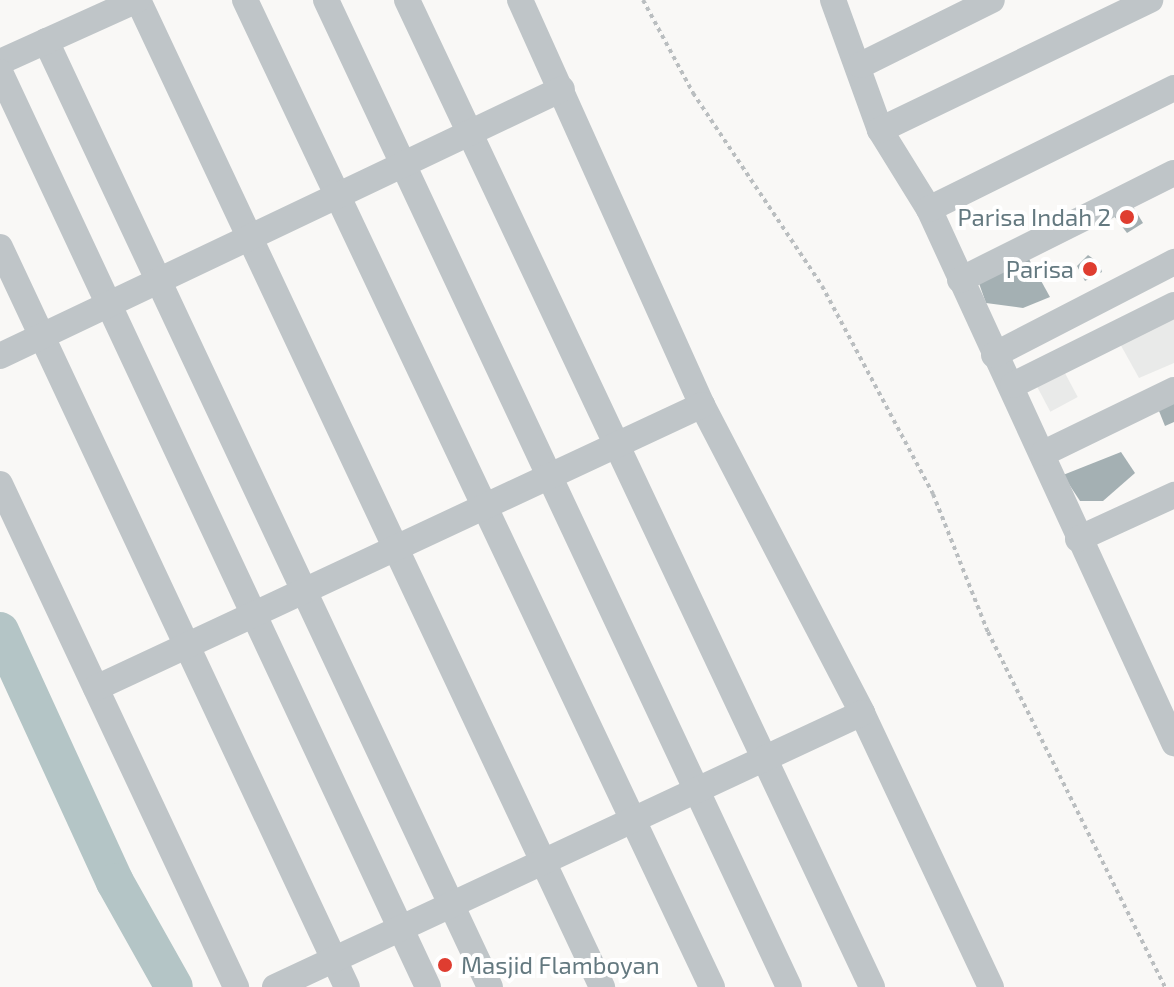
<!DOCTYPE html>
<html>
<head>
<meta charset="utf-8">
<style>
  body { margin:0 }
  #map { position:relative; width:1174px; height:987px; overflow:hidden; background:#f9f8f6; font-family:"Exo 2",sans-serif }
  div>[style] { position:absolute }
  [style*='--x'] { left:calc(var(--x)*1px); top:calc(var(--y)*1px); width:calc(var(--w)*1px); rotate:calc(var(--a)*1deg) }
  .built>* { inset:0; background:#e9eae9; transform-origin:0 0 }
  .river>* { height:38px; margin:-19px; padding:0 19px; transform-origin:19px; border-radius:19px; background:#b4c5c6 }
  .building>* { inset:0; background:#a4b0b3 }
  .path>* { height:4px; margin-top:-2px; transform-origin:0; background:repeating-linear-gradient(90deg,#babec0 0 4px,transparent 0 8px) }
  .minor>* { height:26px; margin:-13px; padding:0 13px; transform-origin:13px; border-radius:13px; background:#bfc5c8 }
  .dots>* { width:22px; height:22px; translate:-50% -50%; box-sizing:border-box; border:4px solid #fff; border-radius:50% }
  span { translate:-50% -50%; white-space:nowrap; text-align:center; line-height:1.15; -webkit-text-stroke:8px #fff; paint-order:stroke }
  .poi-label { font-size:24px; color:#647980 }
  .right { translate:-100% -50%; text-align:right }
  .left { translate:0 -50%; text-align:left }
</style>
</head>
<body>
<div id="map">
  <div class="built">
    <i style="clip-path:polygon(1174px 308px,1174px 363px,1139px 378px,1114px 333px)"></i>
    <i style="left:1058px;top:360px;width:42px;height:31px;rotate:62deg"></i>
  </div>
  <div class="river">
    <i style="--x:0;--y:631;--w:276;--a:65.4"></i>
    <i style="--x:115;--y:882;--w:120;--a:60.7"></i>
  </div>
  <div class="building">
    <i style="clip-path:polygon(1129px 200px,1143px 223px,1127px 233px,1111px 212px)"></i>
    <i style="clip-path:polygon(1024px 250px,1050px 297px,1023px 308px,986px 303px,976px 275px)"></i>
    <i style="clip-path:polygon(1088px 255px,1099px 263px,1102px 272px,1085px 281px,1077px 266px)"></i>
    <i style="clip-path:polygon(1174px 392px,1174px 422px,1165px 426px,1155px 401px)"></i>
    <i style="clip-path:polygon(1121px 452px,1135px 473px,1103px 501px,1080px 501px,1063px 475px)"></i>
  </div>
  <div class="path">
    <i style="--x:643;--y:0;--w:106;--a:61.7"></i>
    <i style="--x:693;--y:93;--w:232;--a:56.2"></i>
    <i style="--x:822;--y:286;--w:236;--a:61.9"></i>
    <i style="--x:933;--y:494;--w:149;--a:68.3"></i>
    <i style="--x:988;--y:632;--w:397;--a:63.5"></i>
  </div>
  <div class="minor">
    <i style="--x:138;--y:0;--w:1091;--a:64.82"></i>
    <i style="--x:245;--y:0;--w:1092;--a:64.68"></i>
    <i style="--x:326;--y:0;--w:1090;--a:64.87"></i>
    <i style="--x:407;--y:0;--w:1091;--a:64.77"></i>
    <i style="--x:520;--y:0;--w:444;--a:65.8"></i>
    <i style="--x:702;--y:405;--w:347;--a:62.5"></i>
    <i style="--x:862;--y:713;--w:303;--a:64.8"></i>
    <i style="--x:833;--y:0;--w:138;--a:70.1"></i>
    <i style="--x:880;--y:130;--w:93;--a:58.2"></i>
    <i style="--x:929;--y:209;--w:588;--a:65.35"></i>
    <i style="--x:46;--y:41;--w:1045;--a:64.86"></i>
    <i style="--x:0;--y:62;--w:150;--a:-24.3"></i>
    <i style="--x:861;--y:65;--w:146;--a:-26.4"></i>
    <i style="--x:0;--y:72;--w:1010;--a:64.93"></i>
    <i style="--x:880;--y:130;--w:300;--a:-25.7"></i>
    <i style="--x:929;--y:209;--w:273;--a:-26.3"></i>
    <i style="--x:0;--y:247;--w:817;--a:64.88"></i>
    <i style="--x:960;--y:280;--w:239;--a:-26.6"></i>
    <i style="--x:994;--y:355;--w:203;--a:-27.3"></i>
    <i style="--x:0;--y:356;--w:622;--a:-25.41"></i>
    <i style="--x:1013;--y:385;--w:180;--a:-26.4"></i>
    <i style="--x:1044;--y:453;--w:144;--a:-25.9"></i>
    <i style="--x:0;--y:484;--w:556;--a:64.86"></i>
    <i style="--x:1078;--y:539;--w:106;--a:-24.6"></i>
    <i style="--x:96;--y:688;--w:669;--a:-25.03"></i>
    <i style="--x:275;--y:987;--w:648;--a:-25.02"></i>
  </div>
  <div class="dots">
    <i style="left:1127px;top:217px;background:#df3d30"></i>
    <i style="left:1090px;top:269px;background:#df3d30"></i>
    <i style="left:445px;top:965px;background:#df3d30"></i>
  </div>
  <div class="poi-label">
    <span class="right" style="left:1111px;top:217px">Parisa Indah 2</span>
    <span class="right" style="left:1074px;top:269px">Parisa</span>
    <span class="left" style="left:461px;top:965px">Masjid Flamboyan</span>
  </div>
</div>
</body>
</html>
